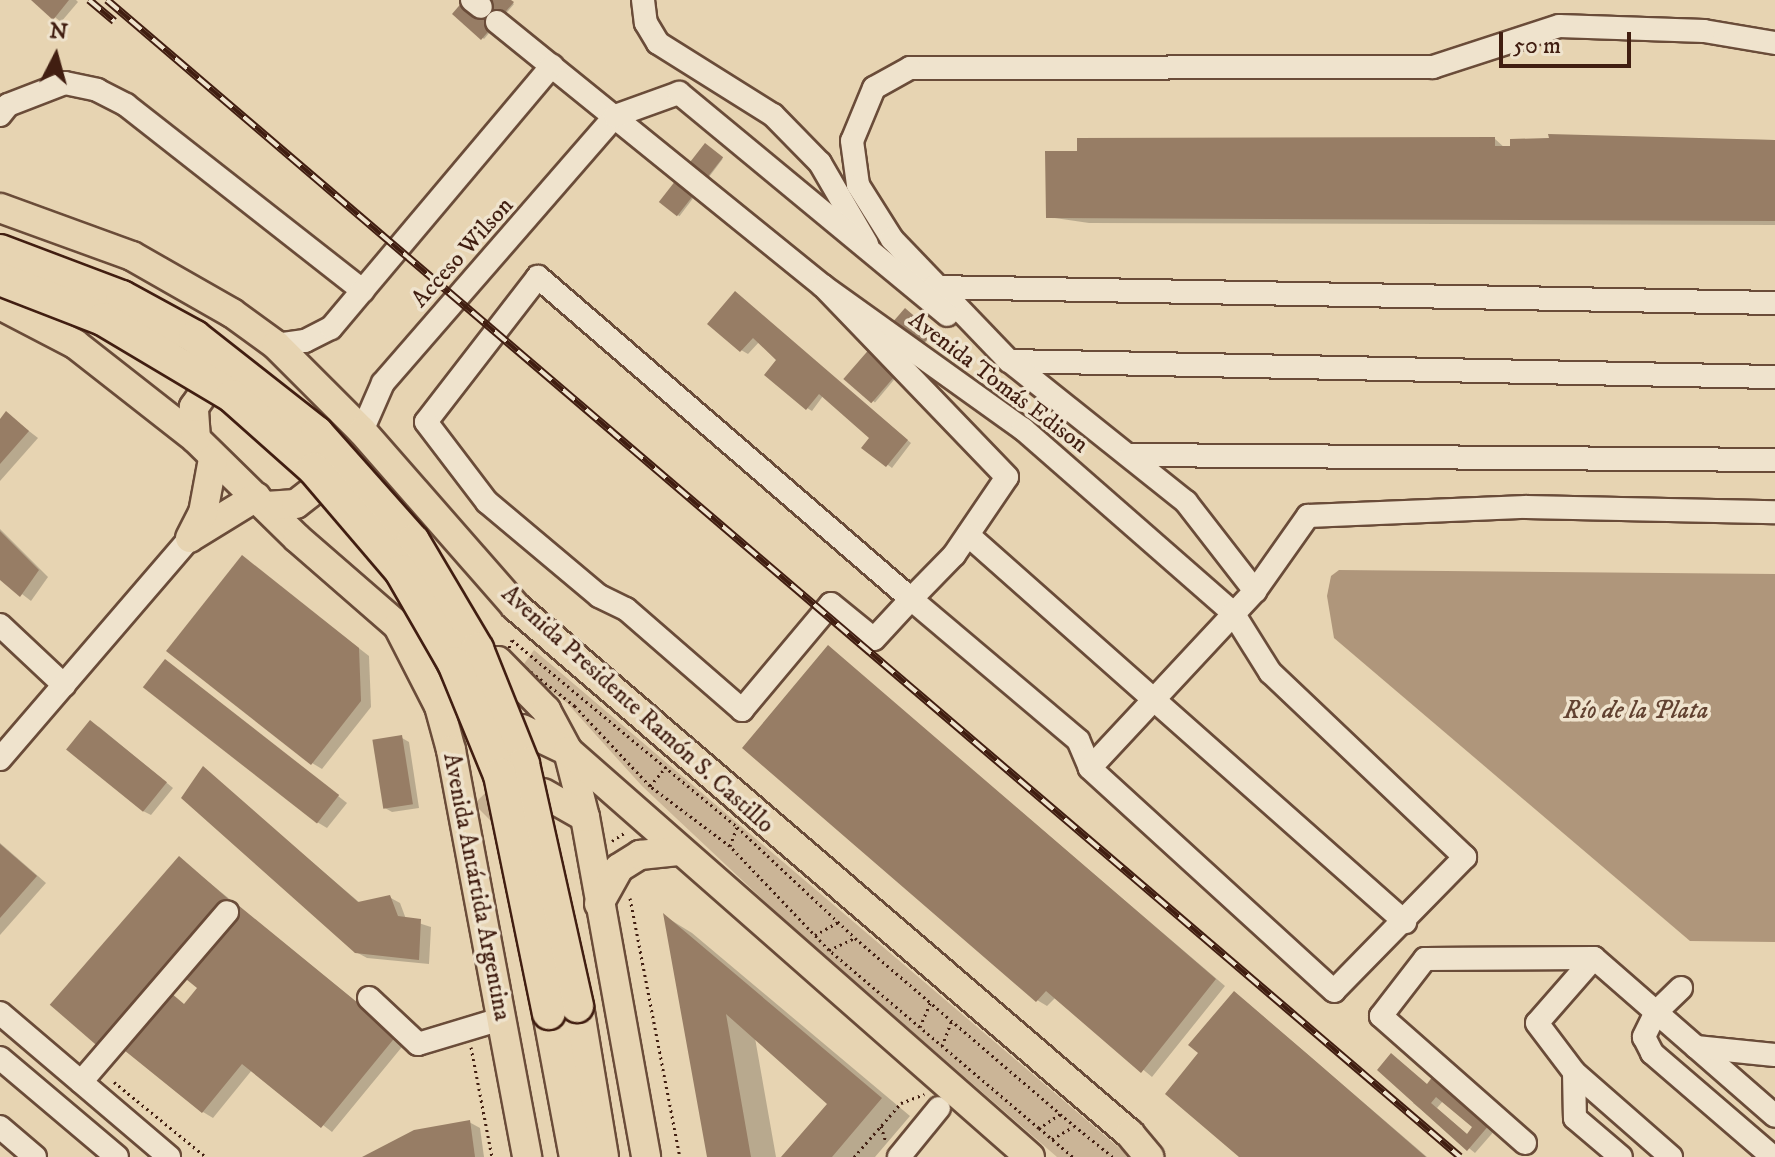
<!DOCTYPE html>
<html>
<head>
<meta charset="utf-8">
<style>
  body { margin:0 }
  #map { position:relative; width:1775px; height:1157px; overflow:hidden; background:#e7d4b2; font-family:"IM FELL DW Pica",serif }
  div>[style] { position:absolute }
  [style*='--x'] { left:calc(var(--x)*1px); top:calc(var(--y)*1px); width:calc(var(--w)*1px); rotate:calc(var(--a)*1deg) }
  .green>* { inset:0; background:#cbb597 }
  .water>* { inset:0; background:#af967b }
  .shadow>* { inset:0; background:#0003; transform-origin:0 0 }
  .building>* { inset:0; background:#977d65; transform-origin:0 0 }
  .major-tunnel>* { height:28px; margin-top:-14px; transform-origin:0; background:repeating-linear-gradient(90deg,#c6b092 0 28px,transparent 0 42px) }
  .path>* { height:3px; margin-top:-1.5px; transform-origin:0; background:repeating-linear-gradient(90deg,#411e11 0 2px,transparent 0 6px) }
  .roads { filter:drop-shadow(2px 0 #6a4c39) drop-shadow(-2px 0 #6a4c39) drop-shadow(0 2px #6a4c39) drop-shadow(0 -2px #6a4c39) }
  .minor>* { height:22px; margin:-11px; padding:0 11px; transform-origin:11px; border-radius:11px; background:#efe3cd }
  .major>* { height:28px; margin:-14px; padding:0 14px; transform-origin:14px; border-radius:14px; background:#e7d4b2 }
  .highway>* { height:32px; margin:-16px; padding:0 16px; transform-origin:16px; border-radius:16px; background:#e7d4b2 }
  .rail>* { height:8px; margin-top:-4px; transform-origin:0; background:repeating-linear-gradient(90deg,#efe3cd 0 15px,#411e11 0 30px); box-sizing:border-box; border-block:2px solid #411e11 }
  .bridges { filter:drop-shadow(2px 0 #411e11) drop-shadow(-2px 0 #411e11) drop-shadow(0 2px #411e11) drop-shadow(0 -2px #411e11) }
  .highway-bridge>* { height:32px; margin:-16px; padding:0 16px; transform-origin:16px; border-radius:16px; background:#e7d4b2 }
  span { translate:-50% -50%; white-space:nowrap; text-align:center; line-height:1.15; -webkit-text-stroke:7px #efe3cd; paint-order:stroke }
  .street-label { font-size:24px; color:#411e11 }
  .water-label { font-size:26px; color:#624231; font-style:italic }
  .north { position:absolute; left:16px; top:16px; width:80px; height:80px; -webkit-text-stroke:6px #efe3cd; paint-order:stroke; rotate:6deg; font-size:22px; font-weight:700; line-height:32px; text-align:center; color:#411e11 }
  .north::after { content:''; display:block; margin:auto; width:28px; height:36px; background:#411e11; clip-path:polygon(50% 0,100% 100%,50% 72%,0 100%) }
  .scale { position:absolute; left:1499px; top:32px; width:132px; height:36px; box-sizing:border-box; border:4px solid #411e11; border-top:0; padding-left:10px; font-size:24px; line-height:28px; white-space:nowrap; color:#411e11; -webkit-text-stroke:6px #efe3cd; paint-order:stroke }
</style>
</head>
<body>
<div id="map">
  <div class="green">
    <i style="clip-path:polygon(534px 650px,1124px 1152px,1127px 1157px,1057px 1157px,792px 927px,642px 786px,567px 703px,521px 668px)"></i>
  </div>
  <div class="water">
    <i style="clip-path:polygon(1339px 570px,1775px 574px,1775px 942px,1690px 941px,1334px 638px,1327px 596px,1331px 576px)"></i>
  </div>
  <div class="shadow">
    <i style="clip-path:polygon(34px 0,76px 0,78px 2px,61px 22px)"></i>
    <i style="clip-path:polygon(509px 0,514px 4px,484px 39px,454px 14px)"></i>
    <i style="clip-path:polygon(1550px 136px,1775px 140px,1775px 225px,1089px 223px,1048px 217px,1495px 139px,1505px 148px,1551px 140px)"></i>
    <i style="left:706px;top:146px;width:21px;height:72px;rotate:37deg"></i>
    <i style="clip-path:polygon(736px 294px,911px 443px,892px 468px,864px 447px,871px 438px,823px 396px,812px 411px,807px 408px,788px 368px,760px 341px,748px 354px,741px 350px)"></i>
    <i style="left:906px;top:311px;width:35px;height:90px;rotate:40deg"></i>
    <i style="clip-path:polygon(7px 414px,38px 438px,0 481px,0 422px)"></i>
    <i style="clip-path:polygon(0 529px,48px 577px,31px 601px,0 577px)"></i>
    <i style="clip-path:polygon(242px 557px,369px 656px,371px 707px,322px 769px,312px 763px)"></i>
    <i style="clip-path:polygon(828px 647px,1225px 986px,1152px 1077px,1056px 997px,1047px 1006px,1037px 1000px)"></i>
    <i style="clip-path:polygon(175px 668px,347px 803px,327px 828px,317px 822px)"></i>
    <i style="clip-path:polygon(98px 726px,173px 788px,151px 815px,143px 811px)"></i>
    <i style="clip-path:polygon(402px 738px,409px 742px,419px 808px,392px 812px,385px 808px)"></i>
    <i style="clip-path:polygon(203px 769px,360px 903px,389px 897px,400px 903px,406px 919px,431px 927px,429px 964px,367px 958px,356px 952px)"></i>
    <i style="clip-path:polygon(0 843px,46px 883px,0 935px)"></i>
    <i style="clip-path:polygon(179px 858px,406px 1042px,332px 1132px,252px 1070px,213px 1118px,203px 1112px,171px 996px,185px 1005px,199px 987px)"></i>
    <i style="clip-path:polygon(666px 917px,692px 933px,910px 1116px,875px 1157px,784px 1157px,830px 1104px,755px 1038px,776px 1157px,710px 1157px)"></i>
    <i style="clip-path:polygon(1234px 994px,1244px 1000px,1427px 1157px,1242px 1157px,1201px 1053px)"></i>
    <i style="clip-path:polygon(evenodd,1428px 1085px,1496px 1129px,1475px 1153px,1413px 1103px,1428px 1085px,1443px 1101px,1475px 1126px,1468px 1135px,1437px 1108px,1443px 1101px)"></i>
    <i style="clip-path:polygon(469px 1122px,480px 1128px,484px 1157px,365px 1157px)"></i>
  </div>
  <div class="building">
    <i style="clip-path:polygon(31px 0,69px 0,53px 20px)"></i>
    <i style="clip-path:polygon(464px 0,511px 0,514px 2px,481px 40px,452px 14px)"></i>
    <i style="clip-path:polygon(1548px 134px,1775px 140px,1775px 221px,1046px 218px,1045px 151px,1077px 151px,1077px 138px,1495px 137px,1495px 146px,1510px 146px,1510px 139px,1549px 138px)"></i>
    <i style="left:705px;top:143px;width:23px;height:75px;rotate:38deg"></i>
    <i style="clip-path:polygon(735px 291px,908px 440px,886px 467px,861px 448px,869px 438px,819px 394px,806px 410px,764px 375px,776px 360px,753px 338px,740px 352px,707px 324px)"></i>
    <i style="left:905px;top:308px;width:37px;height:94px;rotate:41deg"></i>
    <i style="clip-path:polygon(6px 411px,29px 431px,0 464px,0 419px)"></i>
    <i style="clip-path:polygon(0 531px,39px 570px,20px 597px,0 580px)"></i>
    <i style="clip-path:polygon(242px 555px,359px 648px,361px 701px,311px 765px,166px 651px)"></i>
    <i style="clip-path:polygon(828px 645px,1216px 979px,1141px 1073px,1046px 991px,1036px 1002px,742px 748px)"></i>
    <i style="left:165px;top:659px;width:221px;height:36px;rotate:38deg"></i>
    <i style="left:90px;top:720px;width:99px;height:38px;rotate:39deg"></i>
    <i style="left:402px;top:735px;width:70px;height:30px;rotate:81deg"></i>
    <i style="clip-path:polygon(203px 766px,358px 902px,390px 895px,398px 916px,421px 919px,419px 960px,355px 953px,181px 798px)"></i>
    <i style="clip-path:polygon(0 844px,37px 876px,0 918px)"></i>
    <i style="left:179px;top:856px;width:65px;height:197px;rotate:41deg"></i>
    <i style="clip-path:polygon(238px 905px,397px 1035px,321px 1128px,242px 1064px,202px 1113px,124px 1050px,171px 993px,184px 1004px,197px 988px,181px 975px)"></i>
    <i style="clip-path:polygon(663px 913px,882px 1098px,832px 1157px,781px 1157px,827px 1104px,726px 1014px,751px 1157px,707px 1157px)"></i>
    <i style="clip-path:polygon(1234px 991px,1312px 1058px,1426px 1157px,1239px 1157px,1165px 1094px,1198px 1053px,1188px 1045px)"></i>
    <i style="clip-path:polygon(evenodd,1391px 1053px,1427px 1084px,1433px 1076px,1490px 1124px,1467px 1151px,1377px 1070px,1391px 1053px,1436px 1097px,1472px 1127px,1467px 1134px,1431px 1103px,1436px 1097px)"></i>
    <i style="clip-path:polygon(470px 1120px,475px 1157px,362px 1157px,414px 1130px)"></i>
  </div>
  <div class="major-tunnel">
    <i style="--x:484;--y:814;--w:20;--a:-45"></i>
    <i style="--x:498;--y:800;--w:25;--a:-18"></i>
  </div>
  <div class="path">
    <i style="--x:512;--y:640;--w:293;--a:39.7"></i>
    <i style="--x:737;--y:827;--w:162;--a:43.2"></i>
    <i style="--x:855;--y:938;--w:270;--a:40.6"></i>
    <i style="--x:1060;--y:1114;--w:25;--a:146"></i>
    <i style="--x:1039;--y:1128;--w:275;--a:-139.7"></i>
    <i style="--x:829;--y:950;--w:144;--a:-133.6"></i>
    <i style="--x:730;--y:846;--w:100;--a:-143.1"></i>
    <i style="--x:650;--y:786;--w:110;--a:-133.2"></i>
    <i style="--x:575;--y:706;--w:86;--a:-142.1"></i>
    <i style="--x:507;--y:653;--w:14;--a:-69"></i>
    <i style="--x:650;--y:786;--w:25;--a:-50"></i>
    <i style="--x:612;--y:841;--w:17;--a:-33"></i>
    <i style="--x:730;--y:846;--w:20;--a:-70"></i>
    <i style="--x:630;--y:898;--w:264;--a:79.1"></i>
    <i style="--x:815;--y:935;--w:26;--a:-29"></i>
    <i style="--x:829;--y:950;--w:29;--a:-25"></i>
    <i style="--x:920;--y:1027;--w:28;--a:-67"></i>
    <i style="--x:942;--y:1046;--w:28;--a:-69"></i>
    <i style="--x:471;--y:1047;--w:112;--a:79.2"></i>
    <i style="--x:114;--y:1082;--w:119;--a:39.2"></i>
    <i style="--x:1060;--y:1114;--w:68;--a:39.1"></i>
    <i style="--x:881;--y:1126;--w:17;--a:73"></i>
    <i style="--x:1039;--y:1128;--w:45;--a:40.5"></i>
    <i style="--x:1052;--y:1139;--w:24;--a:-30"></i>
    <i style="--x:854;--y:1157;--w:72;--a:-49"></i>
    <i style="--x:901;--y:1103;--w:25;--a:-21"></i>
  </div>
  <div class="roads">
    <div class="minor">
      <i style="--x:472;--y:0;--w:11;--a:38"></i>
      <i style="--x:643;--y:0;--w:23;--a:83"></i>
      <i style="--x:646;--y:23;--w:23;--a:59"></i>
      <i style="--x:658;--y:43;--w:136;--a:32.1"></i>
      <i style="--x:773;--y:115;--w:67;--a:45.6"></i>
      <i style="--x:820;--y:163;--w:94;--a:59.9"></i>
      <i style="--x:497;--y:22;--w:419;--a:39"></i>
      <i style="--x:823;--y:286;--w:246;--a:35.6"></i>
      <i style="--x:1023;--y:429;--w:279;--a:41.2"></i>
      <i style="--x:1233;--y:613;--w:70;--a:57.9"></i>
      <i style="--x:1270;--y:672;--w:269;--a:43.5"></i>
      <i style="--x:1465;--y:857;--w:187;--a:134.4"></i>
      <i style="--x:1334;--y:991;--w:331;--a:-137.6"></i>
      <i style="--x:1090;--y:768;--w:30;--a:-113"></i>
      <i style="--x:1078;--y:740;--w:219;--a:-139.8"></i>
      <i style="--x:911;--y:599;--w:493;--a:-139.2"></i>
      <i style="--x:538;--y:277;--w:183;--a:127.7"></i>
      <i style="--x:426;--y:422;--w:101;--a:52.7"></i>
      <i style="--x:487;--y:502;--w:146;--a:40"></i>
      <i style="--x:599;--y:596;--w:30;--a:26"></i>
      <i style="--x:626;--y:609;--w:154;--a:41"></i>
      <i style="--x:742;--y:710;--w:138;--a:-50"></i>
      <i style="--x:831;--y:604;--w:55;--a:39.1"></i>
      <i style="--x:874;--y:639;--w:54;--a:-47.2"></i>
      <i style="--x:911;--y:599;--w:62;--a:-45.7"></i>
      <i style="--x:954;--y:555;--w:94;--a:-55.8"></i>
      <i style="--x:1007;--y:477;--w:265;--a:-133.9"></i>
      <i style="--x:1775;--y:43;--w:72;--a:-170.4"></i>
      <i style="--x:1704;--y:31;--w:145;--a:-178"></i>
      <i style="--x:1559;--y:26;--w:133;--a:162"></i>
      <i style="--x:1433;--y:67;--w:523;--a:179.89"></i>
      <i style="--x:910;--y:68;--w:41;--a:150.9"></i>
      <i style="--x:874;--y:88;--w:57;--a:112.5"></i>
      <i style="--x:852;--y:141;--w:44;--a:82.2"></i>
      <i style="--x:858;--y:185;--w:64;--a:57.8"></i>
      <i style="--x:892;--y:239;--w:169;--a:46.2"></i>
      <i style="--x:1009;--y:361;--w:766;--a:1.2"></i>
      <i style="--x:0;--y:115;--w:13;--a:-51"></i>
      <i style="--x:8;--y:105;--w:61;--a:-21.1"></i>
      <i style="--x:65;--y:83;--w:33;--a:12"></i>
      <i style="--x:97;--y:90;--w:33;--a:27"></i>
      <i style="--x:126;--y:105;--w:301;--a:38.1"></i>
      <i style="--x:934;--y:287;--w:841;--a:1.09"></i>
      <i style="--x:276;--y:345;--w:29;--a:-8"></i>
      <i style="--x:305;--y:341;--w:29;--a:-27"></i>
      <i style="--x:331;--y:328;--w:343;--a:-49.9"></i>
      <i style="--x:1007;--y:359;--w:229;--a:38.6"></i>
      <i style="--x:1186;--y:502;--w:113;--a:52.2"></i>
      <i style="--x:362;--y:431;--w:52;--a:-66.4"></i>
      <i style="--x:383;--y:383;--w:354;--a:-49"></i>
      <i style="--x:615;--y:116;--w:68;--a:-19.8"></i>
      <i style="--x:679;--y:93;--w:348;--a:39.6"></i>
      <i style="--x:1131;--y:455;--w:644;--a:0.44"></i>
      <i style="--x:968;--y:535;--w:584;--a:41.53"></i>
      <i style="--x:0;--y:625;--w:88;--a:43.2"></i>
      <i style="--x:0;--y:759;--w:291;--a:-49.3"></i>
      <i style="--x:1090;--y:768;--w:242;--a:-47"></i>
      <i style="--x:1255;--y:591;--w:92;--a:-54.8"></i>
      <i style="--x:1308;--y:516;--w:218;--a:-2.4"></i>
      <i style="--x:1526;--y:507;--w:249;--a:1.2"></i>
      <i style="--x:1594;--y:958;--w:86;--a:131.2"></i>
      <i style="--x:1537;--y:1023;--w:61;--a:52.9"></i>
      <i style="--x:1574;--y:1072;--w:46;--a:88.8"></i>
      <i style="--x:1575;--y:1118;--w:60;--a:40.3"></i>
      <i style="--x:1594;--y:958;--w:240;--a:41.1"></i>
      <i style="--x:1681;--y:988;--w:35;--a:136"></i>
      <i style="--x:1656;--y:1012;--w:28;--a:116"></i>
      <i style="--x:1644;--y:1037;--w:18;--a:63"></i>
      <i style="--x:1652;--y:1053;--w:160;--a:40.7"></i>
      <i style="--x:369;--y:998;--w:67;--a:43.2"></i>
      <i style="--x:418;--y:1044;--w:87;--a:-16.8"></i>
      <i style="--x:0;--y:1013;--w:222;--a:40.4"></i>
      <i style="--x:1696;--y:1047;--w:79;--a:5.8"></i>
      <i style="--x:0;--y:1058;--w:153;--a:40.2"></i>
      <i style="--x:1574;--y:1072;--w:129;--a:41.2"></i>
      <i style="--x:81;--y:1082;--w:224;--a:-49.3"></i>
      <i style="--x:0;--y:1127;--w:46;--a:40.6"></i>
      <i style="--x:1525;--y:1143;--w:192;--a:-138.6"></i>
      <i style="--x:1381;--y:1016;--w:72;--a:-52.3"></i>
      <i style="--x:1425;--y:959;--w:169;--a:-0.3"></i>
      <i style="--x:899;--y:1157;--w:63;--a:-50.8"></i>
    </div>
    <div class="major">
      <i style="--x:0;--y:208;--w:140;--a:20"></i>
      <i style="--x:132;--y:256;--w:115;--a:29.7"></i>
      <i style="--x:232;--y:313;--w:54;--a:36"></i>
      <i style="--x:276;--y:345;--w:122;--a:45"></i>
      <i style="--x:362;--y:431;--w:232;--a:48.8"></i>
      <i style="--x:515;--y:606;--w:811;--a:40.65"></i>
      <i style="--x:1130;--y:1134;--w:30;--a:50"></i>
      <i style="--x:0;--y:305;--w:85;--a:27.5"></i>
      <i style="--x:75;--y:344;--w:154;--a:38.1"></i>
      <i style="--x:196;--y:439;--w:141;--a:44.4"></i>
      <i style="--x:297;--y:538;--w:151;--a:41"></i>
      <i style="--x:196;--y:439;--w:32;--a:-94"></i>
      <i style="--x:194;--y:407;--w:16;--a:-55"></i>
      <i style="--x:266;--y:506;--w:30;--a:-4"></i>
      <i style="--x:296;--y:504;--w:24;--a:-38"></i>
      <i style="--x:194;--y:535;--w:73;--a:-31.5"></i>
      <i style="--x:190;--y:538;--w:28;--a:-63"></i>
      <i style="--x:203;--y:513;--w:55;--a:-79.5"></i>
      <i style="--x:398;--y:626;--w:90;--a:62.9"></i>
      <i style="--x:439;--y:706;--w:46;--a:74.7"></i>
      <i style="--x:451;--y:750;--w:414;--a:79.4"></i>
      <i style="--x:498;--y:661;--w:69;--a:45.6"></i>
      <i style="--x:546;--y:710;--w:47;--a:61.8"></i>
      <i style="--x:568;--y:751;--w:68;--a:75.6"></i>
      <i style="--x:585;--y:817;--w:345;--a:79.8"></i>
      <i style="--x:522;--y:729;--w:51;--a:25.6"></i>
      <i style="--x:568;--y:751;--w:615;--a:41.31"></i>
      <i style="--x:543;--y:793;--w:48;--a:29.7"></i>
      <i style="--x:599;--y:904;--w:41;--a:-60.9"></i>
      <i style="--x:619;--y:868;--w:25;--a:-32"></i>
      <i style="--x:640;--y:855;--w:36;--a:-6"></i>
    </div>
    <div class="highway">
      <i style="--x:577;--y:1006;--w:153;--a:80.6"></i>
      <i style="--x:549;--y:1013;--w:147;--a:79.4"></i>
    </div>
  </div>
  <div class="rail">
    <i style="--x:89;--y:0;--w:33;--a:40"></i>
    <i style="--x:107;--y:0;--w:1780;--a:40.53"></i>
  </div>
  <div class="bridges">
    <div class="highway-bridge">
      <i style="--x:0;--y:251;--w:130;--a:20.7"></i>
      <i style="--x:122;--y:297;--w:83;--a:28.7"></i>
      <i style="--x:195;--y:337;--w:155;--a:38.2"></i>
      <i style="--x:317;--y:433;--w:144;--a:48.4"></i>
      <i style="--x:413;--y:541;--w:126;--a:59.3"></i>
      <i style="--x:477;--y:649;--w:124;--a:68.2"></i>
      <i style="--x:523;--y:764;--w:248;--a:77.4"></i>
      <i style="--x:0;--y:279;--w:110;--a:21.2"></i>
      <i style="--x:103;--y:319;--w:150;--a:30.8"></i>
      <i style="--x:232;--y:396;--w:110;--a:41.7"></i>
      <i style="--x:314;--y:469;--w:134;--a:49.5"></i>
      <i style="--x:401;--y:571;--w:106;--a:60.1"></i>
      <i style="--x:454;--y:663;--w:121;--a:67.7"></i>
      <i style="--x:500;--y:775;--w:243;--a:78.4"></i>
    </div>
  </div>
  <div class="street-label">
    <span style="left:463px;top:253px;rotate:-48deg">Acceso Wilson</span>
    <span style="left:998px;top:383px;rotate:37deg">Avenida Tomás Edison</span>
    <span style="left:637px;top:710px;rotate:42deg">Avenida Presidente Ramón S. Castillo</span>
    <span style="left:476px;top:887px;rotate:79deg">Avenida Antártida Argentina</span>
  </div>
  <div class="water-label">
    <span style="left:1636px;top:711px">Río de la Plata</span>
  </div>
  <div class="north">N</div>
  <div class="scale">50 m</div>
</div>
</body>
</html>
